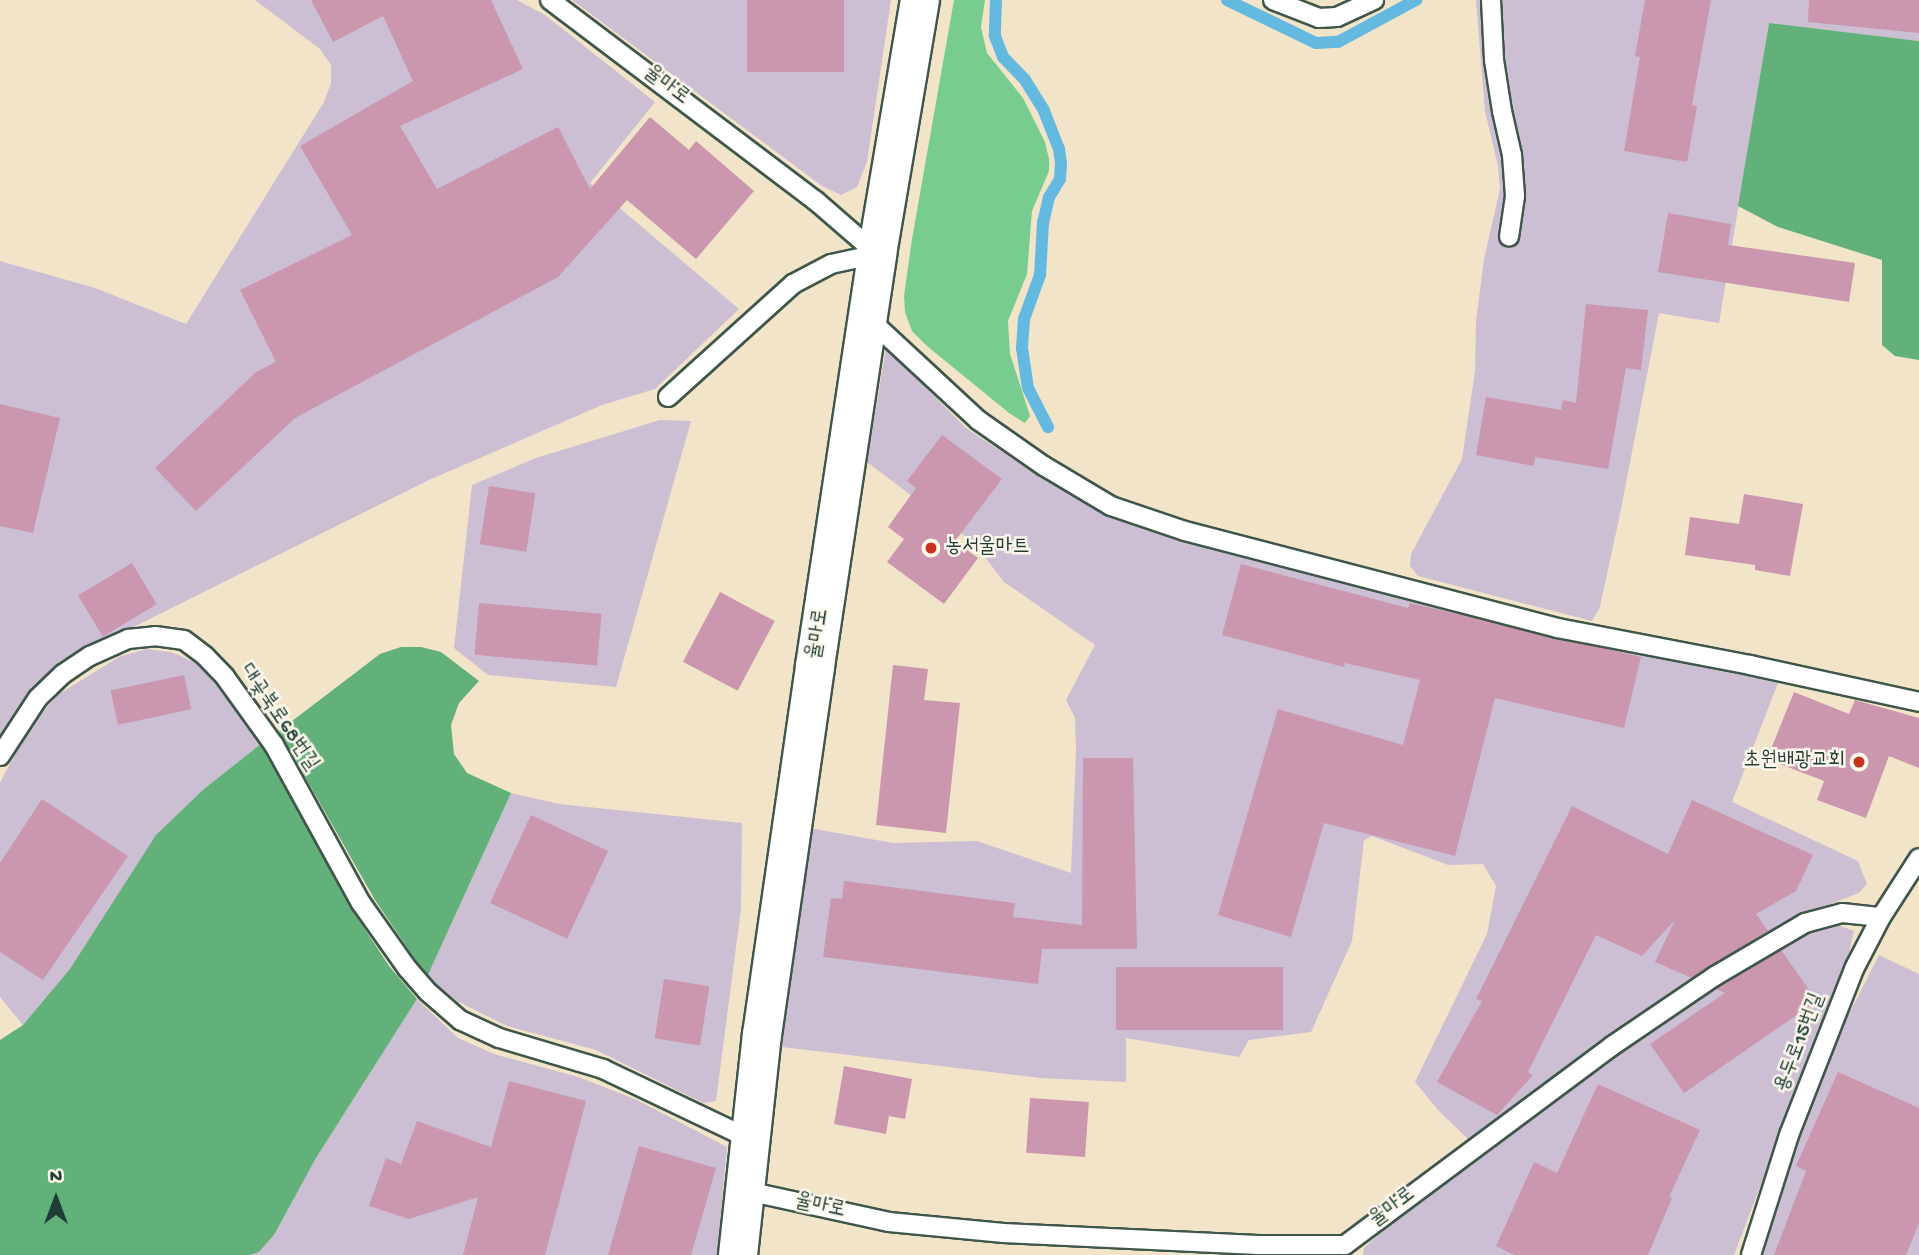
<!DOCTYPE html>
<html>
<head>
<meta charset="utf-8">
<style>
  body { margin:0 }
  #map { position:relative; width:1919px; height:1255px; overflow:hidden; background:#f2e4c8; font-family:"Gochi Hand","Poor Story",sans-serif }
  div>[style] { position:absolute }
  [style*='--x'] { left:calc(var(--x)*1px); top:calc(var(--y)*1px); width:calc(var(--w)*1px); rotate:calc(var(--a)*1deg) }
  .industrial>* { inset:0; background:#ccbfd4 }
  .green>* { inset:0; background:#79cc8f }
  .forest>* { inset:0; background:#62b07a }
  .stream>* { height:12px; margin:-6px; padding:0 6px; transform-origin:6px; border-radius:6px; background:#64b9e0 }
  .building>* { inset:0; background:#ca97ae; transform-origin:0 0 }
  .roads { filter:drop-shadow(2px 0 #3f564a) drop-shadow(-2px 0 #3f564a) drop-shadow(0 2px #3f564a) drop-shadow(0 -2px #3f564a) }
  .lane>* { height:18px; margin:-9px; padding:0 9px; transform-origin:9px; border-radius:9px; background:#fff }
  .secondary>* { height:38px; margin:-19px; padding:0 19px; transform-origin:19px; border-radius:19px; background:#fff }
  .dots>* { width:19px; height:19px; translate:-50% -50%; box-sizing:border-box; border:4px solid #fbf7ec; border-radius:50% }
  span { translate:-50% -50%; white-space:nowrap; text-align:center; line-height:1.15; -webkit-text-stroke:5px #fbf7ec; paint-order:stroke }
  .street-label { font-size:21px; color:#1f3d34 }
  .poi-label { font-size:21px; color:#1f3d34 }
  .left { translate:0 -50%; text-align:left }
  .right { translate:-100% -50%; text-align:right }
  .north { position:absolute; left:21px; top:1164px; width:70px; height:70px; -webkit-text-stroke:5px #fbf7ec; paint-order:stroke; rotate:0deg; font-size:19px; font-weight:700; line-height:28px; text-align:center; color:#1f3d34 }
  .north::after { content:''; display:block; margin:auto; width:24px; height:32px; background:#1f3d34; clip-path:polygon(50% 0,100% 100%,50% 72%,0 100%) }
</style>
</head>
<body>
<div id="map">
  <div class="industrial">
    <i style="clip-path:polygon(255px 0,517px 0,545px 15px,655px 102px,590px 183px,739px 309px,655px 389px,602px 405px,429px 480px,57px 665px,30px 693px,0 737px,0 261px,95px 288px,186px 324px,324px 102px,331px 83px,331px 65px,320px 49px)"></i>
    <i style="clip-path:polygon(572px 0,891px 0,867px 162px,857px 187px,841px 195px,822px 186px)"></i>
    <i style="clip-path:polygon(1476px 0,1919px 0,1919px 41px,1769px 23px,1719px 323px,1659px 313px,1620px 514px,1600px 607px,1592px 621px,1418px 576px,1410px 566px,1411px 554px,1462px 459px,1475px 371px,1476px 321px,1484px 259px,1500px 189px,1498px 166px,1485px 111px)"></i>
    <i style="clip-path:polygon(886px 348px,966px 428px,1036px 474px,1109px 516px,1181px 539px,1401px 595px,1778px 683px,1732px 802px,1858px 861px,1867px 884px,1859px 893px,1801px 915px,1741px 951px,1612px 1035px,1469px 1140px,1439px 1111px,1415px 1082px,1487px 934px,1496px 886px,1483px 864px,1448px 865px,1372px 836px,1364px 840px,1352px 941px,1311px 1032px,1249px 1040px,1239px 1057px,1126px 1038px,1126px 1082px,1040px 1078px,782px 1047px,809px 828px,893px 843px,977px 841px,1071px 873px,1076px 751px,1075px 718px,1066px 700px,1095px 645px,1004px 582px,974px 543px,867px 462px)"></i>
    <i style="clip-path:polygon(660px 420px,691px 421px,616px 687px,488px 675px,454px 648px,472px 485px,536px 458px)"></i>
    <i style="clip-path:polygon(146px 649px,171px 652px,196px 663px,220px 687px,262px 743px,204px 789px,71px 969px,23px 1025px,0 997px,0 783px,28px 729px,59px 694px,119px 657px)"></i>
    <i style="clip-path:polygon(511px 793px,559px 804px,742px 823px,741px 909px,716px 1101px,703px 1103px,596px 1050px,507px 1026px,457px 1001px,427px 977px)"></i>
    <i style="clip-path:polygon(1835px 924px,1854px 931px,1848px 957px,1734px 1255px,1363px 1255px,1364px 1248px,1388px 1226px,1594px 1068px,1802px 932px,1817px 926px)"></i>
    <i style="clip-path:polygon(1879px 955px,1919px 974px,1919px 1255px,1763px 1255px,1777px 1205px,1807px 1118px,1843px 1026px)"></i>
    <i style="clip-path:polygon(417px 999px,458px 1038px,494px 1054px,578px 1077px,635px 1099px,727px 1147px,717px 1255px,250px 1255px,259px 1252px,274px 1235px,316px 1158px)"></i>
  </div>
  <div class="green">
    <i style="clip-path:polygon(954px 0,985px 0,981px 27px,987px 53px,1023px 98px,1045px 142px,1049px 159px,1049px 171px,1032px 211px,1027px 274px,1008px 321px,1010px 354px,1030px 416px,1025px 423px,1009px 413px,927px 346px,912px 331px,905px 312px,904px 296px,912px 239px)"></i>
  </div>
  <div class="forest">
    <i style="clip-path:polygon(1769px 23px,1919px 41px,1919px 360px,1895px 356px,1882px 345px,1882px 260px,1778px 227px,1738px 206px)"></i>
    <i style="clip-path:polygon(401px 647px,421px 647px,441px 652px,479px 681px,459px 703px,451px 725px,454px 754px,467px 773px,511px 793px,427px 977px,375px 900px,279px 731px,380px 654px)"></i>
    <i style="clip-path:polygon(262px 743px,351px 908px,389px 966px,417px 999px,316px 1158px,274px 1235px,259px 1252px,250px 1255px,0 1255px,0 1040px,23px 1025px,70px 969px,156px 835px,204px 789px)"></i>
  </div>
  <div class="stream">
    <i style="--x:996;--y:0;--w:36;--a:92"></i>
    <i style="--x:995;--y:36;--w:22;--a:69"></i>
    <i style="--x:1003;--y:57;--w:32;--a:46"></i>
    <i style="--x:1025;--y:80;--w:36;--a:58"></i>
    <i style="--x:1044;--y:111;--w:41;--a:68.5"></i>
    <i style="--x:1059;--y:149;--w:15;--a:82"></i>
    <i style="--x:1061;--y:164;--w:15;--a:94"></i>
    <i style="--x:1060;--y:179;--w:21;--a:121"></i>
    <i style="--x:1049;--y:197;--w:26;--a:103"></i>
    <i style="--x:1043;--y:222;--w:53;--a:93.2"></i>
    <i style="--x:1040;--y:275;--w:47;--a:110"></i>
    <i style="--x:1024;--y:319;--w:29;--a:94"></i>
    <i style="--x:1022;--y:348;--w:40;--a:81.5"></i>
    <i style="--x:1028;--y:388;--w:44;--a:62.9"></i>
    <i style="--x:1227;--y:0;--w:99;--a:25.8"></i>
    <i style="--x:1316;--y:43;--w:22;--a:-3"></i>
    <i style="--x:1338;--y:42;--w:89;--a:-28.3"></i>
  </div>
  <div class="building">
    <i style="clip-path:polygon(311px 0,491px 0,523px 69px,400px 126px,437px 189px,558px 127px,590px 189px,650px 117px,689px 150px,696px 141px,754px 191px,696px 259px,627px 200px,558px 277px,295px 418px,196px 511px,155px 468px,256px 372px,276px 362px,240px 290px,352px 235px,300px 146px,413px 81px,383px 16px,333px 42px)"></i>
    <i style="left:747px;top:0;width:97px;height:72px"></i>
    <i style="clip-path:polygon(1645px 0,1711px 0,1692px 105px,1697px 106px,1687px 162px,1624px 151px,1640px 57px,1635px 56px)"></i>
    <i style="clip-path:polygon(1809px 0,1919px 0,1919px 33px,1808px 22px)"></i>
    <i style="clip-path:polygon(1668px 213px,1731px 224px,1728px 245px,1855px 263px,1849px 302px,1658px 272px)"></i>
    <i style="clip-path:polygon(1586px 304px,1648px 310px,1641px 370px,1626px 368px,1608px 469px,1535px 457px,1534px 466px,1476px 455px,1486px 397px,1561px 410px,1563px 400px,1576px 403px)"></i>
    <i style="clip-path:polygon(0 404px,60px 418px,33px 533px,0 526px)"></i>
    <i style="clip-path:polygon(942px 435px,1002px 479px,955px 541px,978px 558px,944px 604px,887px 562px,904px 539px,888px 527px,916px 488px,907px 481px)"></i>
    <i style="left:489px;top:486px;width:47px;height:59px;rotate:9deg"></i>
    <i style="clip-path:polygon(1744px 494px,1803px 504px,1790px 576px,1755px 570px,1755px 565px,1685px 555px,1690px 517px,1739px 524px)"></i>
    <i style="left:132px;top:563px;width:48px;height:63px;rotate:59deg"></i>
    <i style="clip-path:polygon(1241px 564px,1408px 608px,1410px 603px,1641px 657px,1624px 728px,1495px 698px,1455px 856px,1324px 823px,1291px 937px,1218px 915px,1278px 709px,1403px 745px,1420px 680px,1345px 663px,1344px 667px,1222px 635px)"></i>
    <i style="left:720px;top:592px;width:62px;height:79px;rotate:28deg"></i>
    <i style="left:479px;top:603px;width:123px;height:52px;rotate:5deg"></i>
    <i style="clip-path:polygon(893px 665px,928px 669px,924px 700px,960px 703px,946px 833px,876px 825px)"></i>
    <i style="left:184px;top:675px;width:35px;height:75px;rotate:78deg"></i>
    <i style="clip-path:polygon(1794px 692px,1849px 714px,1855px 700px,1919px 718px,1919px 768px,1889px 756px,1866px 818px,1817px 800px,1824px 781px,1767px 759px)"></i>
    <i style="clip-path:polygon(1083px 758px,1133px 758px,1137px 949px,1042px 949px,1038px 984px,823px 957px,831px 898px,842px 899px,844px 881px,1015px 903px,1013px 917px,1082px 925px)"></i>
    <i style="clip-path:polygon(42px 799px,128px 856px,43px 980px,0 952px,0 863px)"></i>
    <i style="clip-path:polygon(1692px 800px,1813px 855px,1796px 891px,1756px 914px,1768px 931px,1692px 978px,1655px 962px,1675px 920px,1642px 956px,1596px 935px,1528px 1072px,1533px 1075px,1497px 1115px,1437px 1082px,1482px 1001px,1476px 999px,1572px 806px,1668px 854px)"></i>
    <i style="left:531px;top:815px;width:85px;height:97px;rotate:25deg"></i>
    <i style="clip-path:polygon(1781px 950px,1817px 1001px,1684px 1093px,1650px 1044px,1725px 993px,1716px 989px)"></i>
    <i style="left:1116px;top:967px;width:167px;height:63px"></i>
    <i style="left:664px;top:979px;width:46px;height:60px;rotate:9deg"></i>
    <i style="clip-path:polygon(844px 1066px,912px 1079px,905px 1119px,889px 1116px,886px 1134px,834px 1124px)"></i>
    <i style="clip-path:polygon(1838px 1072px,1919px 1108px,1919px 1223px,1906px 1255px,1774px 1255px,1806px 1171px,1796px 1166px)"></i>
    <i style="clip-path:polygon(509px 1081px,586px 1101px,545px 1255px,463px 1255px,478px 1197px,409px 1219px,369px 1206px,386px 1158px,401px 1164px,417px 1121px,491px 1147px)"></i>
    <i style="clip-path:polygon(1598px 1084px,1700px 1130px,1669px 1197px,1672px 1198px,1648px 1255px,1514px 1255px,1496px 1246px,1534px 1162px,1557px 1173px)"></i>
    <i style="left:1030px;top:1098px;width:59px;height:55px;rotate:4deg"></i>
    <i style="clip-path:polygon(639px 1146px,716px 1168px,691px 1255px,608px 1255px)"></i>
  </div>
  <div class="roads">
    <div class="lane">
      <i style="--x:550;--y:0;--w:333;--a:37.1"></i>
      <i style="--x:816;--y:201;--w:81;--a:41"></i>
      <i style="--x:1273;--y:0;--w:49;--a:21.4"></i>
      <i style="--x:1319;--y:18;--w:18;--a:-3"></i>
      <i style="--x:1337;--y:17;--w:41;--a:-24.7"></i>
      <i style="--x:1491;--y:0;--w:60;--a:87.1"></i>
      <i style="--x:1494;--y:60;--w:52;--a:81.1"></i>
      <i style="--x:1502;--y:111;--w:45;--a:77.2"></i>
      <i style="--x:1512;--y:155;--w:41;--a:85.8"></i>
      <i style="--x:1515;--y:196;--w:41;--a:98.3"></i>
      <i style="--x:868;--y:318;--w:150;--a:42.8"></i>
      <i style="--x:978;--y:420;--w:80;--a:34.9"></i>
      <i style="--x:1044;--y:466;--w:78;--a:30.8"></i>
      <i style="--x:1111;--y:506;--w:78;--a:18.7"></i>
      <i style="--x:1185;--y:531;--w:385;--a:14.6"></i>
      <i style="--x:1558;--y:628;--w:196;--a:10.9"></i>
      <i style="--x:1750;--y:665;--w:173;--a:12.3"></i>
      <i style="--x:668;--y:397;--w:169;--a:-42.1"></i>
      <i style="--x:793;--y:284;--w:43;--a:-27.8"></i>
      <i style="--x:831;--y:264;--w:47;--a:-12.3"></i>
      <i style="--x:0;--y:756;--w:69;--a:-56.8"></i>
      <i style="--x:38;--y:698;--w:35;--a:-44"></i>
      <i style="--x:63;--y:674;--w:32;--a:-34"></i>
      <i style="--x:90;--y:656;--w:42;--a:-24.1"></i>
      <i style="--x:128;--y:639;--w:27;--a:-6"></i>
      <i style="--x:155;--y:636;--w:29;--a:8"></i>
      <i style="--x:184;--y:640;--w:26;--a:37"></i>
      <i style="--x:205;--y:656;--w:29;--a:46"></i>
      <i style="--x:225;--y:677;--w:84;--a:54.2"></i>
      <i style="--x:274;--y:745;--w:180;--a:61.2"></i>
      <i style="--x:361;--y:903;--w:80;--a:54.7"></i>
      <i style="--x:407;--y:968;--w:32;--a:49"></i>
      <i style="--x:428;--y:992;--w:43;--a:41.2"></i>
      <i style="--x:460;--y:1020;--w:43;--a:24.8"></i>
      <i style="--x:499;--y:1038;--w:109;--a:16.6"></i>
      <i style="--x:603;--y:1069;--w:165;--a:25.5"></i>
      <i style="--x:747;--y:1191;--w:145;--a:12.3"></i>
      <i style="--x:889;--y:1222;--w:115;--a:5.5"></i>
      <i style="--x:1003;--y:1233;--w:255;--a:2.7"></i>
      <i style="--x:1258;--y:1245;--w:87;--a:0"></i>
      <i style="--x:1345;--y:1245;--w:333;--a:-36.7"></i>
      <i style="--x:1612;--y:1046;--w:125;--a:-34.2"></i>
      <i style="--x:1715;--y:976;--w:104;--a:-30.5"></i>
      <i style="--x:1805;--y:923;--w:38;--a:-15"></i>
      <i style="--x:1842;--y:913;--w:39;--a:6"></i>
      <i style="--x:1751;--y:1255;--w:126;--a:-72.4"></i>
      <i style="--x:1789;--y:1135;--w:180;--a:-68.6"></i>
      <i style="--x:1855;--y:967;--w:56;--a:-62.5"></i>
      <i style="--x:1881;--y:917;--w:70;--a:-57.2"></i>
    </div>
    <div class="secondary">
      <i style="--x:738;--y:1255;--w:221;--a:-83.8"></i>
      <i style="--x:762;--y:1035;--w:373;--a:-81.8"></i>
      <i style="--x:815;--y:666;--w:417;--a:-81.4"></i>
      <i style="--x:877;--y:254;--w:258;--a:-80.4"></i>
    </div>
  </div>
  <div class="dots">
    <i style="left:931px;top:548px;background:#c8321e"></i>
    <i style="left:1859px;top:762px;background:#c8321e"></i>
  </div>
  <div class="street-label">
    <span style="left:666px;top:86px;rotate:37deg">율마로</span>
    <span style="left:819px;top:634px;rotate:-81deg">율마로</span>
    <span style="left:278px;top:718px;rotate:56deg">대곶북로68번길</span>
    <span style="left:1801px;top:1043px;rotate:-69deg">용두로15번길</span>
    <span style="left:820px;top:1207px;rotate:12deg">율마로</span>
    <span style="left:1393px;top:1208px;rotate:-37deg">율마로</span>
  </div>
  <div class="poi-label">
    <span class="left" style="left:945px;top:548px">농서울마트</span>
    <span class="right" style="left:1845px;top:762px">초원배광교회</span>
  </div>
  <div class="north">N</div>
</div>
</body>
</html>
